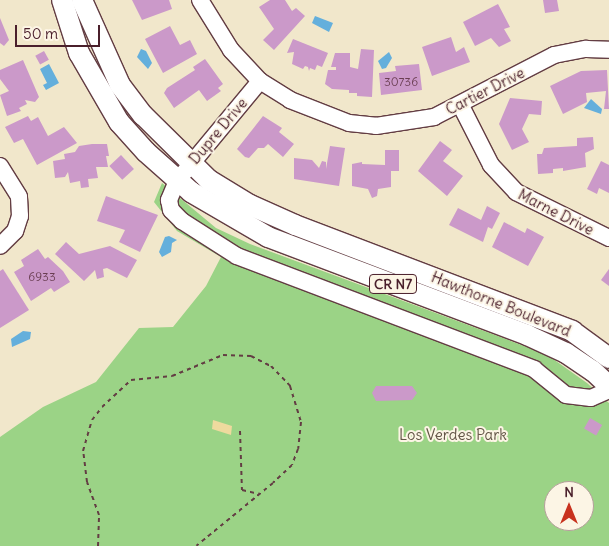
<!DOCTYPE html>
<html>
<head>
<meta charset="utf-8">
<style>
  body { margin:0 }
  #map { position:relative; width:609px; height:546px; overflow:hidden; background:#f1e7cb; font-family:Delius,sans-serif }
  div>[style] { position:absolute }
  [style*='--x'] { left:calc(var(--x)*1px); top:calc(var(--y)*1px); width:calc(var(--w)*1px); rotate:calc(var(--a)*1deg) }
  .green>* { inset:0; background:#9bd386 }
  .sand>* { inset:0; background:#eeda9e }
  .water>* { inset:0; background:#64afdc }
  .building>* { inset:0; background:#cb99c9; transform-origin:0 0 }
  .path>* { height:2px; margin-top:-1px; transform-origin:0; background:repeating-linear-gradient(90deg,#633d43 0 4px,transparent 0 8px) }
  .roads { filter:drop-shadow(1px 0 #633d43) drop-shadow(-1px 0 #633d43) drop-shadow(0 1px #633d43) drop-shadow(0 -1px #633d43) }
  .minor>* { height:16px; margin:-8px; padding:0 8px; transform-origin:8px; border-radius:8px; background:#fff }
  .major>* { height:20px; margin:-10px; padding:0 10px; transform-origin:10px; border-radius:10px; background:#fff }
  span { translate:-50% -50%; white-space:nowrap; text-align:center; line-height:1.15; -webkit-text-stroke:4px #fcf5e5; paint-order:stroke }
  .number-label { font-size:12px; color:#6a3e52 }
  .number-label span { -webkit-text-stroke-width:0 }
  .shield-label span { padding:1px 4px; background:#fcf5e5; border:1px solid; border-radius:4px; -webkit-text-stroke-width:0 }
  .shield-label { font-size:14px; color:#4a1f2b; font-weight:700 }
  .street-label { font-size:15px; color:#4a1f2b }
  .park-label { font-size:15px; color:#625546 }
  .north { position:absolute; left:544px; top:481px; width:50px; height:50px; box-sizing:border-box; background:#fcf5e5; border:1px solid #b59f9b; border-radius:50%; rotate:0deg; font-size:14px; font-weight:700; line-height:20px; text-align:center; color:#4a1f2b }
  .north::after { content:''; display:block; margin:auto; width:18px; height:22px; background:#c8321e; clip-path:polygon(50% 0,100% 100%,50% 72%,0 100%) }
  .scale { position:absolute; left:15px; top:25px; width:85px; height:22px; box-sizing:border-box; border:2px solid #4a1f2b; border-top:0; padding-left:6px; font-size:15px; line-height:18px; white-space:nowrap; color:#4a1f2b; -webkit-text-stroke:4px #fcf5e5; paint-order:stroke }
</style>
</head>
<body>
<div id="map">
  <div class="green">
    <i style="clip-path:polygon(evenodd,162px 183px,216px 228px,250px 244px,546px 354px,587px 383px,609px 403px,609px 546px,0 546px,0 437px,43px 407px,96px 382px,139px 328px,173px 327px,206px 286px,221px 257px,177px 231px,154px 202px,162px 183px,554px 491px,584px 491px,584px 521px,554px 521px,554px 491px)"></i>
  </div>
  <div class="sand">
    <i style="clip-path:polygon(213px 420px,232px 426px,231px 435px,212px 429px)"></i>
  </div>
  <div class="water">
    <i style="clip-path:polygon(315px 16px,333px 23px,329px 32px,312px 23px)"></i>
    <i style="clip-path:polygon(141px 49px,146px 51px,152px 63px,148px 69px,137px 57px)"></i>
    <i style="clip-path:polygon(389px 52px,392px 58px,386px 68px,382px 69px,378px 61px)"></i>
    <i style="clip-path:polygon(49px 64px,59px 83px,46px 90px,43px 85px,47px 83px,40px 69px)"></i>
    <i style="clip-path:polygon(591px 99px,602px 109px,601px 114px,584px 108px)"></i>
    <i style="clip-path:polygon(169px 236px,177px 240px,172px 243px,171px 252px,162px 257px,159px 252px,165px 237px)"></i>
    <i style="clip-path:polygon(23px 331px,31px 332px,30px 339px,12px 347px,11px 339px)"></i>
  </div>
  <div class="building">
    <i style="clip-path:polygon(132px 0,169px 0,172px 9px,142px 20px)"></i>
    <i style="clip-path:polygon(270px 0,285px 0,292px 11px,296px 8px,305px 16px,274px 50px,263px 40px,274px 29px,259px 7px)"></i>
    <i style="clip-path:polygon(543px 0,557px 0,559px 11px,545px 13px)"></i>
    <i style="clip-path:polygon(498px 4px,510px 27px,504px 29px,511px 41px,499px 47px,491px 38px,475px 46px,463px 22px)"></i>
    <i style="clip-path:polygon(0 18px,9px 40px,4px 46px,0 43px)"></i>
    <i style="clip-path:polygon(170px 26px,180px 45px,190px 40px,197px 54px,163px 73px,145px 39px)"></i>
    <i style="clip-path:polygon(451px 37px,456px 52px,464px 47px,470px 62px,432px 76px,422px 47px)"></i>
    <i style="clip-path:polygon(293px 39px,328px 53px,322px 67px,317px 65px,315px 70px,310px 68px,309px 71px,308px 67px,305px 66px,303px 69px,292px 64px,294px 52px,287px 53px)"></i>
    <i style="clip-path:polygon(361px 49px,374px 50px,372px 97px,357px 96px,357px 93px,349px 93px,349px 90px,332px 89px,325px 84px,328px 70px,336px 70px,336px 67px,331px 67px,335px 53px,350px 53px,350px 67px,358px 69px)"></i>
    <i style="left:44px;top:51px;width:10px;height:10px;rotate:61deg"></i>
    <i style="clip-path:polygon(205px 59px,223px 84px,218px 88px,221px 91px,207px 101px,199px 90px,174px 108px,164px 93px,167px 88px,195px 70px,193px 67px)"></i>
    <i style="clip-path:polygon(23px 60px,39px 97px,35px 102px,25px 100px,27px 104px,19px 108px,21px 111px,7px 116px,0 95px,9px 91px,0 79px,0 70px)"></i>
    <i style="clip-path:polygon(419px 64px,422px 90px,381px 95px,379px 73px,396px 71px,395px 66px)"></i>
    <i style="clip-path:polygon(607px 70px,609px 109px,604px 109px,606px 91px,586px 93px,587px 102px,563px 114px,550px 86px,581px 71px)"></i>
    <i style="clip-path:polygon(510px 98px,542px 101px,541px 115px,529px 114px,522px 129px,529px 142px,512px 150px,499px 124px)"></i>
    <i style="clip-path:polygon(28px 116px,31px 121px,38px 117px,48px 136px,64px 127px,77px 143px,37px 165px,23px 139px,14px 143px,5px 127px)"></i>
    <i style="clip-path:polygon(263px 116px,282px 128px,279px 132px,294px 144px,283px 157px,268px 144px,264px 148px,258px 148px,249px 158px,245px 157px,237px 149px)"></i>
    <i style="clip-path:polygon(593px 137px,594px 149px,585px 153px,586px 167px,563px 171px,563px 168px,553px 169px,553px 173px,538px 174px,537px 154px,542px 154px,544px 148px,577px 146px,577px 138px)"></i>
    <i style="clip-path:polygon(440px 141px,452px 150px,443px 161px,463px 176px,447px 196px,418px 171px)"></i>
    <i style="clip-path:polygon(92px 144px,107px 144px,109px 156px,106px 156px,108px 167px,96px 167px,98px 178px,88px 179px,89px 187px,81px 188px,80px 181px,70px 183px,68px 172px,65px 177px,55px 178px,53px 161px,65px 159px,64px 154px,75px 152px,79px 146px)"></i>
    <i style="clip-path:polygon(330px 146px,345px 148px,339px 186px,294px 179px,294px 158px,312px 160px,319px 168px,322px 161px,326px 162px,326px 169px)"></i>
    <i style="clip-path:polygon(385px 150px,399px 150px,399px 171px,391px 171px,391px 187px,378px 189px,377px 196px,372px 198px,368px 189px,352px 186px,352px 164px,362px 162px,362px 164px,385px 165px)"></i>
    <i style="left:121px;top:155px;width:19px;height:16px;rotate:47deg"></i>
    <i style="clip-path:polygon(601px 161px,609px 165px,609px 193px,599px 188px,597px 194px,587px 189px)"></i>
    <i style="clip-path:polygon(106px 196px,158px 215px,140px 252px,119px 242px,125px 230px,97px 221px)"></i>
    <i style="clip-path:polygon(487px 206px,500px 213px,492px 229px,488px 227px,483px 242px,449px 225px,458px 208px,481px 220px)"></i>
    <i style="clip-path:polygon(504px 222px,525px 233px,527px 228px,544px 237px,528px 266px,492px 247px)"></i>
    <i style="clip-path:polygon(66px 242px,79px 254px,110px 246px,137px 260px,127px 278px,107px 268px,103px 269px,104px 277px,97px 279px,95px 270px,84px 281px,55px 254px)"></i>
    <i style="clip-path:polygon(38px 249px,45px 259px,48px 257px,63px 271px,70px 282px,54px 292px,51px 288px,31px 301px,14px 272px,24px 266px,21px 260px)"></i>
    <i style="clip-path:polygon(3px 269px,29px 310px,0 328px,0 271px)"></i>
    <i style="clip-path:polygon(609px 269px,609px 286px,601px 280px)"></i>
    <i style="clip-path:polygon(376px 386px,412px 386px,417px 393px,412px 400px,376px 401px,372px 393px)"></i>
    <i style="left:590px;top:418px;width:14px;height:12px;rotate:30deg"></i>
  </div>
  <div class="path">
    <i style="--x:240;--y:431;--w:59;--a:88.1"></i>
    <i style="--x:242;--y:490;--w:17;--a:13"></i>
    <i style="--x:98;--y:546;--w:31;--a:-88"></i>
    <i style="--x:99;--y:515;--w:35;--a:-110"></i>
    <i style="--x:87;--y:482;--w:31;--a:-97"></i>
    <i style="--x:83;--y:451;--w:32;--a:-74"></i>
    <i style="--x:92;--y:420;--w:16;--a:-52"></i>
    <i style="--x:102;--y:407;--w:40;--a:-43"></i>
    <i style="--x:131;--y:380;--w:41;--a:-5.6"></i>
    <i style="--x:172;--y:376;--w:55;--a:-22.4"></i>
    <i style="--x:223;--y:355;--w:28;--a:2"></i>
    <i style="--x:251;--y:356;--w:22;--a:27"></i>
    <i style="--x:271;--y:366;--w:28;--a:46"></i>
    <i style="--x:290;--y:386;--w:38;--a:73"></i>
    <i style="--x:301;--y:422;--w:27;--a:96"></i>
    <i style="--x:298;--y:449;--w:17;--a:111"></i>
    <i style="--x:292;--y:465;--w:26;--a:137"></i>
    <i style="--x:273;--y:483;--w:99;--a:140.7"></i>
  </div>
  <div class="roads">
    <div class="minor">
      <i style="--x:200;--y:0;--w:59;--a:58.2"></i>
      <i style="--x:231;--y:50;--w:42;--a:46.9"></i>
      <i style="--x:260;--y:81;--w:36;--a:32"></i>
      <i style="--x:290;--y:100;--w:63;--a:21.3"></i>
      <i style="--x:349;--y:123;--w:27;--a:6"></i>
      <i style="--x:376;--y:126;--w:59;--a:-8.8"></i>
      <i style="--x:434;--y:117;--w:135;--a:-27.3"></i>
      <i style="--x:554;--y:55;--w:33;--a:-11"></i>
      <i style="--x:586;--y:49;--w:23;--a:2"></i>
      <i style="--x:260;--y:81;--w:130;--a:129.7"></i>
      <i style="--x:177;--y:181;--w:21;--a:113"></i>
      <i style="--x:169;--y:200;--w:10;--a:79"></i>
      <i style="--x:171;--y:210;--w:16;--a:45"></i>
      <i style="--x:182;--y:221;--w:65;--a:32.5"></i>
      <i style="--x:237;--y:256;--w:318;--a:20.8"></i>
      <i style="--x:534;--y:369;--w:41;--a:39.1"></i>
      <i style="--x:566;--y:395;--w:25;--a:7"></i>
      <i style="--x:591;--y:398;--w:20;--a:-24"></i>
      <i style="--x:461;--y:106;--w:66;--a:63"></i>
      <i style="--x:491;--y:165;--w:37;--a:47"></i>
      <i style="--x:516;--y:192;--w:104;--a:26.3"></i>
      <i style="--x:0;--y:166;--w:36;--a:58"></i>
      <i style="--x:19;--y:197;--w:19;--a:87"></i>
      <i style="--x:20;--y:216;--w:16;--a:108"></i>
      <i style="--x:15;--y:231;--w:21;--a:135"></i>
    </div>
    <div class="major">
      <i style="--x:62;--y:0;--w:56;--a:72.2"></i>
      <i style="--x:79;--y:53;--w:80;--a:59.9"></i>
      <i style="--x:119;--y:122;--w:40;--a:48"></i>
      <i style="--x:146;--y:152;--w:60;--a:41.6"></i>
      <i style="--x:191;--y:192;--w:89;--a:30.3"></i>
      <i style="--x:268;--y:237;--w:277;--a:20.7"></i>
      <i style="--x:527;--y:335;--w:43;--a:24.8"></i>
      <i style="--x:566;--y:353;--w:32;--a:34"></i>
      <i style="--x:593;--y:371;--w:22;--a:43"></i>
      <i style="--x:82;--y:0;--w:93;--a:65.9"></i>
      <i style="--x:120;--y:85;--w:38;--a:53"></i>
      <i style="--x:143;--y:115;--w:93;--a:44.6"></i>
      <i style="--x:209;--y:180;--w:48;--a:31.4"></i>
      <i style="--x:250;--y:205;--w:49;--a:24"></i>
      <i style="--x:295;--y:225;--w:297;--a:20.9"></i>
      <i style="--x:572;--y:331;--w:46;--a:36.1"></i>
    </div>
  </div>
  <div class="number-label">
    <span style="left:401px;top:82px">30736</span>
    <span style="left:42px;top:277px">6933</span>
  </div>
  <div class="shield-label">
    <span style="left:393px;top:284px">CR N7</span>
  </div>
  <div class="street-label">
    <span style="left:485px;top:91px;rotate:-27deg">Cartier Drive</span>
    <span style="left:218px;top:131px;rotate:-50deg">Dupre Drive</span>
    <span style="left:556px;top:212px;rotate:27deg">Marne Drive</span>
    <span style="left:501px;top:304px;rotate:22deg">Hawthorne Boulevard</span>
  </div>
  <div class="park-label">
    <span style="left:453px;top:435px">Los Verdes Park</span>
  </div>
  <div class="north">N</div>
  <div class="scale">50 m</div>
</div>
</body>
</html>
